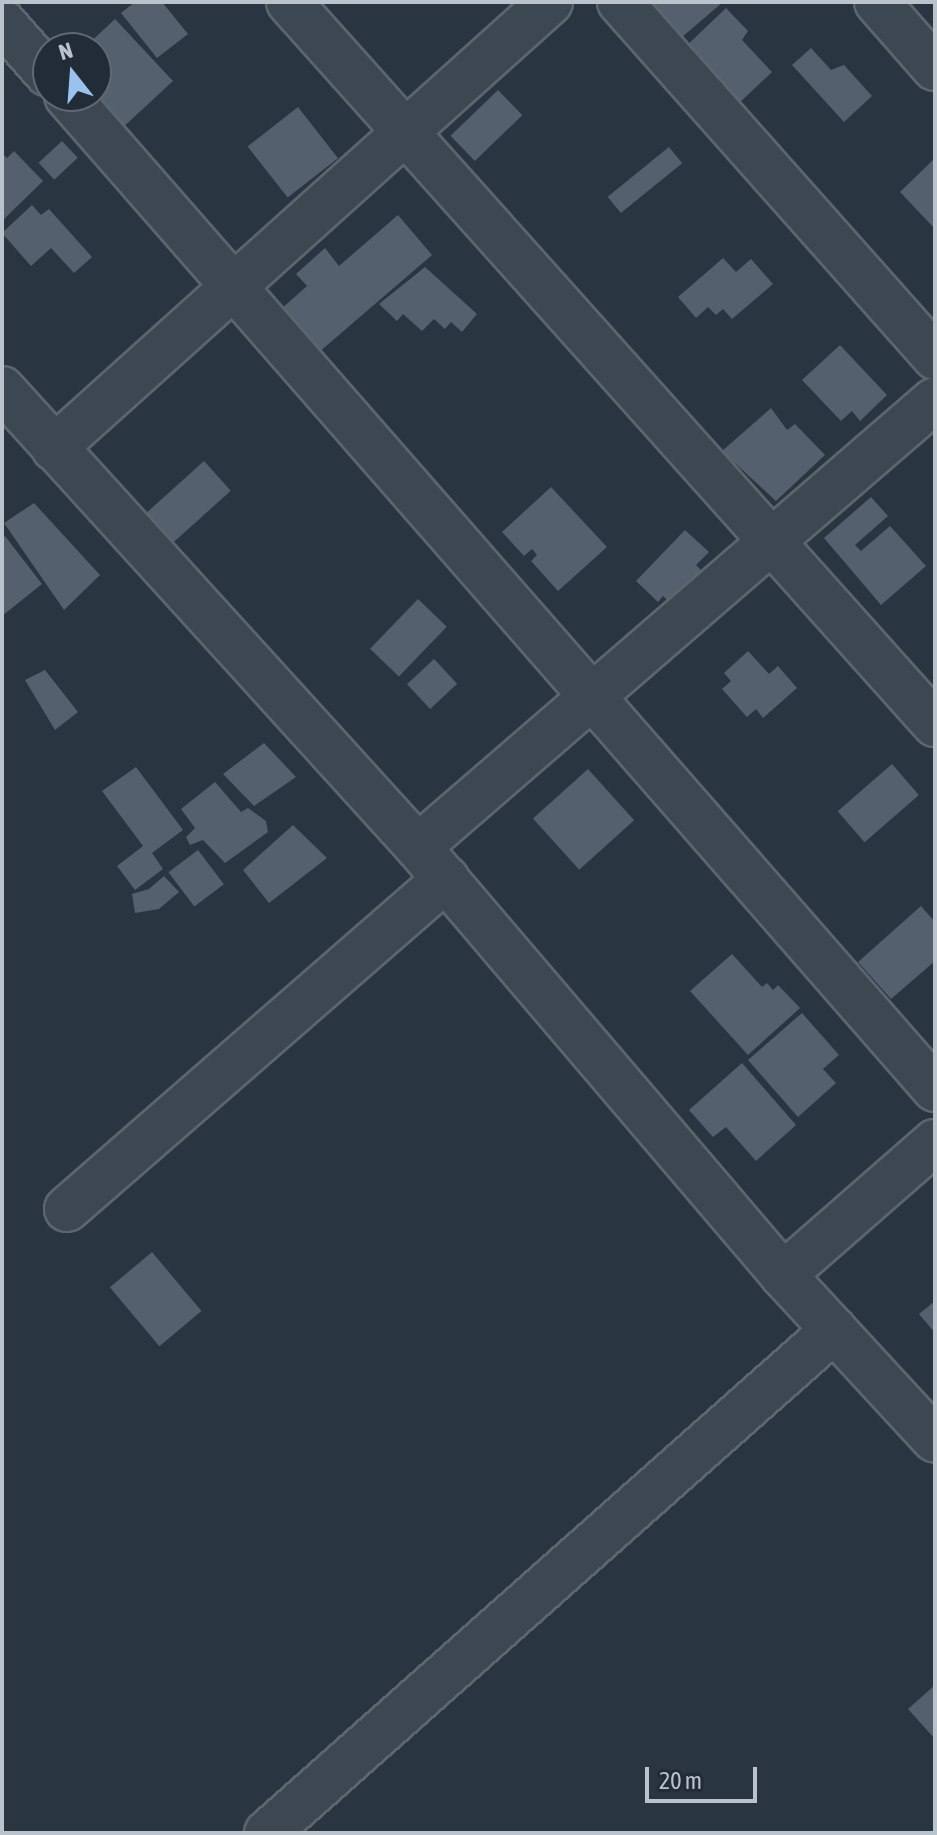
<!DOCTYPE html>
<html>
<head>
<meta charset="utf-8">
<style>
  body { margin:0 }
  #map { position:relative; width:937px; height:1835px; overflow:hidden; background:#293541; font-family:"Asap Condensed",sans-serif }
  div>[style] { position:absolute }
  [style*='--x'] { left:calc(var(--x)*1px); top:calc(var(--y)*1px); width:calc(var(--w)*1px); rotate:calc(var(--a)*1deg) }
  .building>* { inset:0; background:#55606e; transform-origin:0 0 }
  .roads { filter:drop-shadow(2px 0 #5b656e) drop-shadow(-2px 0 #5b656e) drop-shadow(0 2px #5b656e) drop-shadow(0 -2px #5b656e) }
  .minor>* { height:44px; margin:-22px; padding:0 22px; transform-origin:22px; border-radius:22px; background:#3d4751 }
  span { translate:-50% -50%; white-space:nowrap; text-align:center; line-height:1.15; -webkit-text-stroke:6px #222c36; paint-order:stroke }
  .frame { position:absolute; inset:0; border:4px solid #bac2cb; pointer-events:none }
  .north { position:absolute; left:32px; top:32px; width:80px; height:80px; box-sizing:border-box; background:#222c36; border:2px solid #5f6872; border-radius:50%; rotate:343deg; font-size:22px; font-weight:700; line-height:32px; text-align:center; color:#bac2cb }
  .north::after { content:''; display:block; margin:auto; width:28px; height:36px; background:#9ac2f0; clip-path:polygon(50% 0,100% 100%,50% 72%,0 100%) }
  .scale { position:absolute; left:645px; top:1767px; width:112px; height:36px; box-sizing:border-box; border:4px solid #bac2cb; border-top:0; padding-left:10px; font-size:24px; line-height:28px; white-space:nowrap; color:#bac2cb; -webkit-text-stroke:6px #222c36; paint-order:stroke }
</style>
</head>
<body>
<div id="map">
  <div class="building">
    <i style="clip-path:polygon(135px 2px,162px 2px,188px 34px,157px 58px,121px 13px)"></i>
    <i style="clip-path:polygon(653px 2px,723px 2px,674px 44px,645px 9px)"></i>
    <i style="clip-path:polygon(726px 8px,748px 31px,742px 40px,772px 72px,734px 108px,681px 51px)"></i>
    <i style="clip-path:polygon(115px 19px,173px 81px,119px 131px,96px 96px,96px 48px,84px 48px)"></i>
    <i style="clip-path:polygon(811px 48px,831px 70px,844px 65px,872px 96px,844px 122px,792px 65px)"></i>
    <i style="left:498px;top:90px;width:35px;height:66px;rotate:46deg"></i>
    <i style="left:298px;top:107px;width:65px;height:64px;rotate:52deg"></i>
    <i style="left:62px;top:141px;width:23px;height:32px;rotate:47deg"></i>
    <i style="left:669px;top:147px;width:21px;height:79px;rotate:51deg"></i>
    <i style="clip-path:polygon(14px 151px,43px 181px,2px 221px,2px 153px,7px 158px)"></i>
    <i style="clip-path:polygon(935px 158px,935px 229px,900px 192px)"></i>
    <i style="clip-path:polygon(32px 205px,41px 215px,49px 209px,92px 257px,74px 273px,51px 248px,31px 266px,2px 233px)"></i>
    <i style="clip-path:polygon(398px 215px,432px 255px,318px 353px,280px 310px,307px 286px,296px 274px,325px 248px,339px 266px)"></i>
    <i style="clip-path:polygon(723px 258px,736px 272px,751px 259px,773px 284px,732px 319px,723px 309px,716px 315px,708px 307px,696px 318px,678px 297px)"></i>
    <i style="clip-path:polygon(425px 267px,477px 314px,462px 332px,451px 322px,445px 329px,434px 319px,422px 331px,403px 314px,397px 321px,379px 304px)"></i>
    <i style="clip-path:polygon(840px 345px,887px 395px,860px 421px,852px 411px,841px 421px,802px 380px)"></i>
    <i style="clip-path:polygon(771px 408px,787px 430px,795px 424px,825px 455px,776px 501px,722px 451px)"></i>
    <i style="left:204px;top:461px;width:40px;height:77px;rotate:48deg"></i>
    <i style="clip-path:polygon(551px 487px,607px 547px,558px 591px,531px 561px,537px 555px,532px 549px,524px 556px,502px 532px)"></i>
    <i style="clip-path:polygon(871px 497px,888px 516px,855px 545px,861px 551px,890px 526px,926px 566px,881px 605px,824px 538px)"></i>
    <i style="clip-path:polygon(34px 503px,100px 575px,64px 610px,4px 523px)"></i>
    <i style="clip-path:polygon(685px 530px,709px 552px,696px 565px,703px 572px,672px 604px,663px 596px,658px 602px,636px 581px)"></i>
    <i style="clip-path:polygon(5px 536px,42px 584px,2px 616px,2px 538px)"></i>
    <i style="left:418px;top:599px;width:40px;height:69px;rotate:44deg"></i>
    <i style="clip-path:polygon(748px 651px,769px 674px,778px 666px,797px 688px,763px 718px,756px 709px,747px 717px,722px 689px,731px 681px,724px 673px)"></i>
    <i style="left:434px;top:659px;width:34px;height:37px;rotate:47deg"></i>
    <i style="clip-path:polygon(45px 670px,78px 712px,55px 730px,25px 680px)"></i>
    <i style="clip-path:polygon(264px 743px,296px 777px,254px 806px,223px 774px)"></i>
    <i style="left:892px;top:764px;width:41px;height:72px;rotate:49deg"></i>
    <i style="clip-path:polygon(136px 767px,183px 830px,152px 853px,163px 869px,135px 890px,117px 866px,143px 846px,102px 791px)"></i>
    <i style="left:588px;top:769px;width:69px;height:74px;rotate:48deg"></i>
    <i style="clip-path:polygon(215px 782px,241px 812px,248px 808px,266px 821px,268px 832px,225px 863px,203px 840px,190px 845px,186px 837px,195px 828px,181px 809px)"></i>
    <i style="clip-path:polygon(293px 825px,327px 858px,269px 903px,243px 870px)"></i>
    <i style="left:198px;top:850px;width:43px;height:37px;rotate:53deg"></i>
    <i style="clip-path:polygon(164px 876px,179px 892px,159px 909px,135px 913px,132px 894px,149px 889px)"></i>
    <i style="clip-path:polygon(921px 906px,935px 922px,935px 961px,891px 999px,858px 962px)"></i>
    <i style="clip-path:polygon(732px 954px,762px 987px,767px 983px,773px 990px,778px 985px,800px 1008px,748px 1055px,690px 991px)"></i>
    <i style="clip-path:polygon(802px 1013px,839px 1055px,823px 1069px,836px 1083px,798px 1117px,748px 1060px)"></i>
    <i style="clip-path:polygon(742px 1063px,796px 1125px,756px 1161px,726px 1127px,713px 1137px,689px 1110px)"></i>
    <i style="left:152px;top:1252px;width:77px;height:55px;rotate:50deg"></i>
    <i style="clip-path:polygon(935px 1301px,935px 1333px,919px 1314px)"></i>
    <i style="clip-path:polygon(935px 1685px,935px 1739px,908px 1709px)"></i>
  </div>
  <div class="roads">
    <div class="minor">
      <i style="--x:289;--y:2;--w:969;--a:48.18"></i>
      <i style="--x:620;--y:2;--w:475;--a:48.4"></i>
      <i style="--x:877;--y:2;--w:88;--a:48.7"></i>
      <i style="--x:2;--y:22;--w:69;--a:48.5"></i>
      <i style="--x:67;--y:96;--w:1319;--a:48.84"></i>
      <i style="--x:2;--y:389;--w:619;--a:47.75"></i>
      <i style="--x:418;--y:847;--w:563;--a:49.54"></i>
      <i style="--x:783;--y:1275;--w:224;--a:47.3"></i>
      <i style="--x:54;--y:448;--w:667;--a:-41.96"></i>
      <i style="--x:418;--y:847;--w:683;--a:-40.85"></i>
      <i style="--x:67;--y:1209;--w:503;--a:-41.05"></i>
      <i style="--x:783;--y:1275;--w:202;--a:-41.2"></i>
      <i style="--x:267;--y:1833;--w:758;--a:-41.58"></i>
    </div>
  </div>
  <div class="frame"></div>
  <div class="north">N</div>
  <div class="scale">20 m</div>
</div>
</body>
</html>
